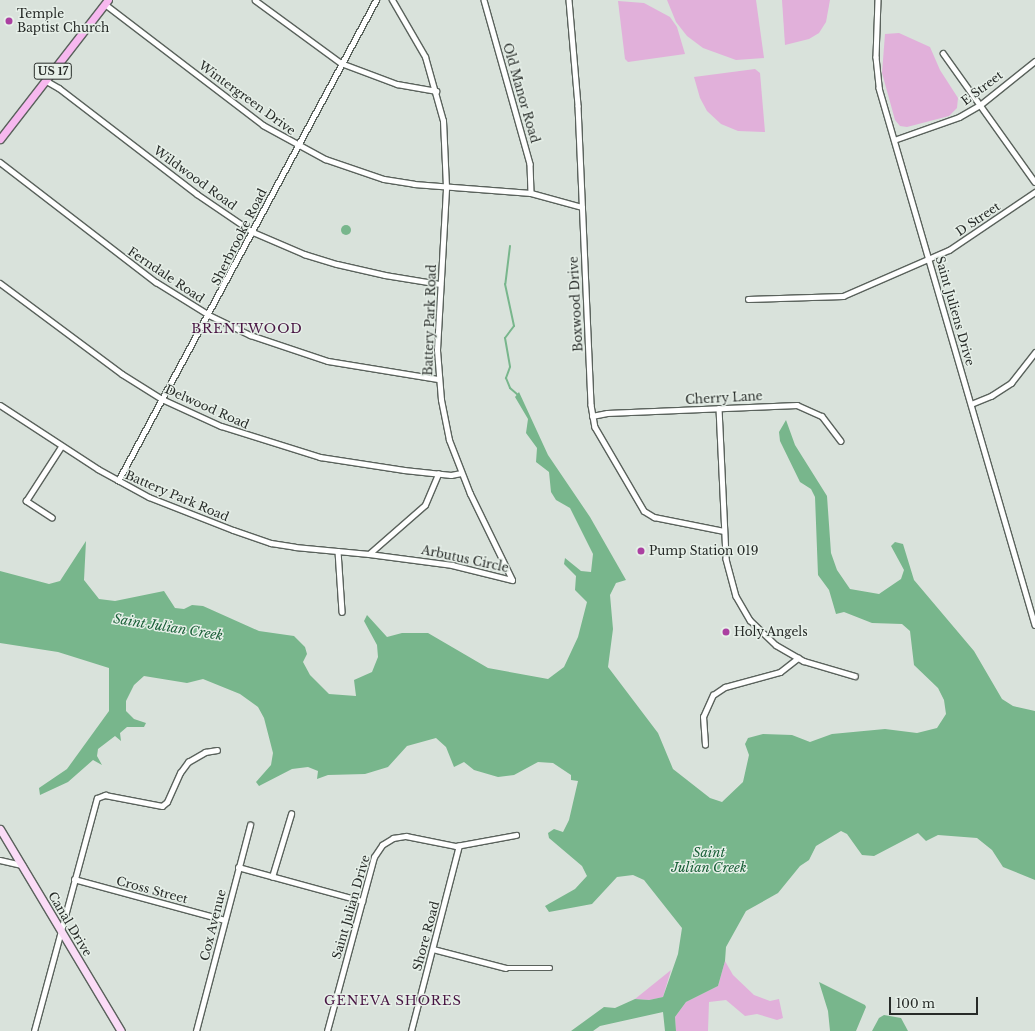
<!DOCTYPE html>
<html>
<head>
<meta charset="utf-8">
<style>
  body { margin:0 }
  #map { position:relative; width:1035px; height:1031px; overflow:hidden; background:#d9e2db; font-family:"Libre Baskerville",serif }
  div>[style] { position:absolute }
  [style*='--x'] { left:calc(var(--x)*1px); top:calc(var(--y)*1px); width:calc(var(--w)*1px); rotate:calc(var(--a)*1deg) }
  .green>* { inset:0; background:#e1b0da }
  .water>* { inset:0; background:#78b68c }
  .round { border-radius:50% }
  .stream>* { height:2px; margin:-1px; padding:0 1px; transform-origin:1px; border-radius:1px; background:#78b68c }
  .roads { filter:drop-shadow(1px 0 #5a625c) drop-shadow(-1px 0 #5a625c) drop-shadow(0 1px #5a625c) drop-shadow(0 -1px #5a625c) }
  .street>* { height:4.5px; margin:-2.25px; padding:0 2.25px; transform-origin:2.25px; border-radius:2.25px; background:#fff }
  .secondary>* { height:7px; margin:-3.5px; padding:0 3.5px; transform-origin:3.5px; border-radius:3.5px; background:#fbdcf7 }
  .primary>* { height:7px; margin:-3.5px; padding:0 3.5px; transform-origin:3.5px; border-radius:3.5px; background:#f7b8ef }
  .dots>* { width:11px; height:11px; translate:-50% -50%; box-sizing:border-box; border:2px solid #e6efe8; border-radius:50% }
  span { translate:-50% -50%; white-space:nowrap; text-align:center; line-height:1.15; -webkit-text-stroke:3px #e6efe8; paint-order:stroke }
  .shield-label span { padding:1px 3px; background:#e6efe8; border:1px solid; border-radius:3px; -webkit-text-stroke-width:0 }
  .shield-label { font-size:11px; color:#272b28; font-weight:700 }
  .poi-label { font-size:12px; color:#272b28 }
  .left { translate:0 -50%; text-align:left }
  .street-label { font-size:12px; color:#272b28 }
  .neighbourhood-label { font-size:13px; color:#481543; letter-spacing:1px }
  .water-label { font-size:13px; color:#195f37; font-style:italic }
  .scale { position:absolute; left:889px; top:997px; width:89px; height:18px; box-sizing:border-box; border:2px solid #272b28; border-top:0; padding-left:5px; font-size:12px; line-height:14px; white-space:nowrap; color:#272b28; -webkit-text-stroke:3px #e6efe8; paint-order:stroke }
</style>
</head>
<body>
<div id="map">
  <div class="green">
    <i style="clip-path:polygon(667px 0,756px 0,764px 58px,736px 60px,703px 48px,687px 36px,676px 22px)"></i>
    <i style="clip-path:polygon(782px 0,830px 0,826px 22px,819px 33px,809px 39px,785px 45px)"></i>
    <i style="clip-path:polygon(618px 1px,644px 3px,670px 17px,677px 27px,685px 54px,628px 62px,625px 59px)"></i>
    <i style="clip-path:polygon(899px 33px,930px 47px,940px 70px,958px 98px,957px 108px,949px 116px,907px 127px,900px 126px,895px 120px,882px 73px,885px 34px)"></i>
    <i style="clip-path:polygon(755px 69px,760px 73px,765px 132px,738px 131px,721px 124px,707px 111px,700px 98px,694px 77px)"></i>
    <i style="clip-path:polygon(725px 961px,733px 975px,754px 995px,770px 1001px,779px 999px,783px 1018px,777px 1020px,757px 1014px,745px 1016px,726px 1000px,709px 1002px,708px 1031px,676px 1031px,675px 1017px,686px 1002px,718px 986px)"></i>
    <i style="clip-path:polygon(671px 970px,663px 997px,649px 1000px,635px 999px)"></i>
  </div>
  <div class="water">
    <i class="round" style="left:341px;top:225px;width:10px;height:10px"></i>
    <i style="clip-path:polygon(519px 392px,548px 455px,590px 517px,626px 580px,616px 583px,610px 595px,613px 629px,608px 667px,658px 733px,673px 769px,710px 798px,722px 802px,743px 782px,749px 755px,745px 744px,748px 738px,763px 734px,792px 735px,810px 742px,832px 734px,885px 729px,917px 733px,937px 728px,946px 714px,944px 700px,938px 688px,914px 665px,910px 631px,902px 624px,872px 623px,844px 612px,836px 614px,829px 590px,818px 575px,815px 497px,811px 489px,800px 482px,780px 441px,779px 432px,786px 420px,795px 445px,827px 496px,831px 553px,837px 570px,850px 589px,879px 594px,901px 579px,904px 570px,891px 546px,895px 542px,903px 544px,914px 580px,974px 651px,1002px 699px,1013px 706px,1035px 711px,1035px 880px,1003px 867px,992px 850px,977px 838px,938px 835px,926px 841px,918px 833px,874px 856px,862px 855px,847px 834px,841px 831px,816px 846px,809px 860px,800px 866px,778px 893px,746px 911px,726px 947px,725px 961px,718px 986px,686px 1002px,675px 1017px,676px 1031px,665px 1031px,663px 1012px,600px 1026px,593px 1031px,571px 1031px,604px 1007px,615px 1008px,635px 999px,649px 1000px,663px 997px,678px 954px,682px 928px,644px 880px,633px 875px,617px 877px,592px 904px,549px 912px,545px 906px,575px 889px,587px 876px,582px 866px,549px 838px,548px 833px,554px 829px,563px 832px,569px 820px,578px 781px,571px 780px,571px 775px,553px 763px,538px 762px,514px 775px,498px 777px,474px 770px,464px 762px,454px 767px,446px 747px,436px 738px,407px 746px,388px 767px,365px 774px,328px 775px,317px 779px,318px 771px,308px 767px,292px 769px,259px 786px,256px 782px,271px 765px,273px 753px,264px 718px,258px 707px,240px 694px,203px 679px,187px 683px,144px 676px,134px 685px,126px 701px,126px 711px,134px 719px,146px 723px,144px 727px,127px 727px,120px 733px,121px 741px,115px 736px,98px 749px,97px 756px,102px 765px,93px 760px,68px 782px,40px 795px,39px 788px,67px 769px,109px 711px,109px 668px,58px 652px,0 643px,0 571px,49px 584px,60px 581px,86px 541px,84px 580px,99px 599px,115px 601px,164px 591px,175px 608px,184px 609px,192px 605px,203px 606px,259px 631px,294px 636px,305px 647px,307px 654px,303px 662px,310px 675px,329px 694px,356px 696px,354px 680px,372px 672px,378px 657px,377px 645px,364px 621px,367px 615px,387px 637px,402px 633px,428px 633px,488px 668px,548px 679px,564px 667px,578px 637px,587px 602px,575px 590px,576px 576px,564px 564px,565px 558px,581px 571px,591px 572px,593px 554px,570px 508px,556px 500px,551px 492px,549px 472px,536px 462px,537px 448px,526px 433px,528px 419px,515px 397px)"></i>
    <i style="clip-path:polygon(819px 982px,865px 1005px,866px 1007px,856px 1031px,830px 1031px,828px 1011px)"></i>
    <i style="clip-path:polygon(884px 1015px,901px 1018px,908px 1031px,872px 1031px,879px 1018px)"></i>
  </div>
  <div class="stream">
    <i style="--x:510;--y:246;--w:38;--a:97"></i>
    <i style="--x:505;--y:284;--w:43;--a:77.9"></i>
    <i style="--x:514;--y:326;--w:15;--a:127"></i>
    <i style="--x:505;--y:338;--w:29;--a:80"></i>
    <i style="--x:510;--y:367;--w:12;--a:110"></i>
    <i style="--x:506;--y:378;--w:11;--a:68"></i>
    <i style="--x:510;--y:388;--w:11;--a:41"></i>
  </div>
  <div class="roads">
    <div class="street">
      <i style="--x:255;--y:0;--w:107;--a:36.2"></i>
      <i style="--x:341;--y:63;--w:60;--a:20.6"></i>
      <i style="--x:397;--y:84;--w:40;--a:10"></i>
      <i style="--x:484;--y:0;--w:170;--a:74.3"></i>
      <i style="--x:530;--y:164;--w:29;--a:88"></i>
      <i style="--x:569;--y:0;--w:106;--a:85.1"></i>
      <i style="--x:578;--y:106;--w:299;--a:87.5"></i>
      <i style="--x:591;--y:405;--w:22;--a:80"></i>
      <i style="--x:595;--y:427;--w:97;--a:59.7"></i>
      <i style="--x:644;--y:511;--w:12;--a:31"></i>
      <i style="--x:654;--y:517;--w:71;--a:11.3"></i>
      <i style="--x:878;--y:0;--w:57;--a:92"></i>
      <i style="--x:876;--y:57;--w:31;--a:84"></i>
      <i style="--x:879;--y:88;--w:559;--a:73.8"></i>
      <i style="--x:105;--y:4;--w:199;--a:37.4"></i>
      <i style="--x:263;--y:125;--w:71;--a:28.7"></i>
      <i style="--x:325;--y:159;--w:62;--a:18.7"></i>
      <i style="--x:384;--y:179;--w:30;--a:9"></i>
      <i style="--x:414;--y:184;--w:117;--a:4.4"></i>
      <i style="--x:531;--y:193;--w:53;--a:15.4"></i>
      <i style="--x:943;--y:53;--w:158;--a:54.5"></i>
      <i style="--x:45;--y:80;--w:16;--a:30"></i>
      <i style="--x:59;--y:88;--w:174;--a:37.5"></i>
      <i style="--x:197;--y:194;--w:68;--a:34.2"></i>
      <i style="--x:253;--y:232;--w:56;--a:23.3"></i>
      <i style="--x:304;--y:254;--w:34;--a:17"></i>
      <i style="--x:337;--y:264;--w:49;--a:12.9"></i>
      <i style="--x:385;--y:275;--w:56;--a:9.3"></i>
      <i style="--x:894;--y:140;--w:69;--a:-19.5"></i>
      <i style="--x:959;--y:117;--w:24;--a:-30"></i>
      <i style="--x:980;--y:105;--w:70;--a:-38.7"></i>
      <i style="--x:0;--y:162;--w:197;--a:37.6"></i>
      <i style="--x:156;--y:282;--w:62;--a:31.9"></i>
      <i style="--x:209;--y:315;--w:46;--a:26"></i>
      <i style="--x:250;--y:335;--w:82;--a:18.4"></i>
      <i style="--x:328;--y:361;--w:111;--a:9.3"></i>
      <i style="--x:0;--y:283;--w:152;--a:36.7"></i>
      <i style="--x:122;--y:374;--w:47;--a:32"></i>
      <i style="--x:162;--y:399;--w:65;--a:24.6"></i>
      <i style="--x:221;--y:426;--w:104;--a:17.4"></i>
      <i style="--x:320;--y:457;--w:85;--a:8.8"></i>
      <i style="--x:404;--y:470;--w:47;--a:6.1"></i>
      <i style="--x:451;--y:475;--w:10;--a:-11"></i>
      <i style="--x:748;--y:299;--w:95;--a:-1.8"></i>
      <i style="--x:843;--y:296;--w:116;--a:-23.5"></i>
      <i style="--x:949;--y:250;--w:104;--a:-34"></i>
      <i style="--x:971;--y:404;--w:22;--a:-22"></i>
      <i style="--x:991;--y:396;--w:24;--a:-33"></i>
      <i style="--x:1011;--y:383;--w:39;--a:-52"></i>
      <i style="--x:0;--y:405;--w:117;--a:33.1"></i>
      <i style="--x:98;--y:469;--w:58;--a:28.8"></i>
      <i style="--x:149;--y:497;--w:90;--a:21.4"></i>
      <i style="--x:233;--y:530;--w:40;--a:18.9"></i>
      <i style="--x:271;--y:543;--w:24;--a:9"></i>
      <i style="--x:295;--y:547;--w:74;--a:5.4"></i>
      <i style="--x:369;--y:554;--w:74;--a:-41.2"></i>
      <i style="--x:425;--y:505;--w:34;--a:-67"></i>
      <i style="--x:719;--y:408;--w:151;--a:87.3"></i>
      <i style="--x:726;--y:559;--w:38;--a:75"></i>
      <i style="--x:736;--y:596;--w:28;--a:60"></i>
      <i style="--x:750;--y:620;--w:36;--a:44"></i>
      <i style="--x:776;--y:645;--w:32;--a:30"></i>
      <i style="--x:804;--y:661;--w:53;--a:16.4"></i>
      <i style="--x:592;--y:416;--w:15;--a:-11"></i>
      <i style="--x:607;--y:413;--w:190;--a:-2.4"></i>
      <i style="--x:797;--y:405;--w:27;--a:24"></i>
      <i style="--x:822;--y:416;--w:31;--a:53"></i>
      <i style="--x:118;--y:481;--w:546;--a:-61.79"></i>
      <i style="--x:52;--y:518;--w:31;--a:-147"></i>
      <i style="--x:26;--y:501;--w:64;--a:-57.1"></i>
      <i style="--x:338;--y:551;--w:61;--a:86.2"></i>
      <i style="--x:369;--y:554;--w:84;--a:7.5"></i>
      <i style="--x:452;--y:565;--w:62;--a:14"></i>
      <i style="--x:512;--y:580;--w:96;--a:-116"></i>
      <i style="--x:470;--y:494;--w:58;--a:-111.3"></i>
      <i style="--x:449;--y:440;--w:41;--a:-101.3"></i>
      <i style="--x:441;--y:400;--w:50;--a:-94.6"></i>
      <i style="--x:437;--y:350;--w:163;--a:-86.8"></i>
      <i style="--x:446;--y:187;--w:66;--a:-92.6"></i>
      <i style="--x:443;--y:121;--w:66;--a:-105.7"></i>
      <i style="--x:425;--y:57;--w:66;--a:-120.1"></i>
      <i style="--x:705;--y:745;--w:28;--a:-94"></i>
      <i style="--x:703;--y:717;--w:24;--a:-66"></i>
      <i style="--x:713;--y:695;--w:14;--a:-34"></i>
      <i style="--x:725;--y:687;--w:57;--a:-15.3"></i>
      <i style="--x:780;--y:672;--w:23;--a:-38"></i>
      <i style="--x:0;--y:860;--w:23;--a:13"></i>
      <i style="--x:238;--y:867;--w:129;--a:15.3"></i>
      <i style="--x:272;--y:877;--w:66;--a:-73.2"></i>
      <i style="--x:74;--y:879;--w:156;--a:15.2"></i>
      <i style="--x:433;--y:949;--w:75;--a:14.6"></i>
      <i style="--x:506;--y:968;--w:44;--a:0"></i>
      <i style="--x:34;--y:1031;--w:241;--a:-74.9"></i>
      <i style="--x:97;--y:798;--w:9;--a:-21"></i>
      <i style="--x:105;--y:795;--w:58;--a:10.9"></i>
      <i style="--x:162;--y:806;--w:6;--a:-39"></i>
      <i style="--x:167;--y:802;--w:32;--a:-66"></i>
      <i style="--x:180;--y:773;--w:14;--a:-54"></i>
      <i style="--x:188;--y:762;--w:20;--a:-30"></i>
      <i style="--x:205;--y:752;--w:12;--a:-9"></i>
      <i style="--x:196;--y:1031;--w:213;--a:-75.3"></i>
      <i style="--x:327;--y:1031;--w:180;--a:-74.9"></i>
      <i style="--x:374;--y:857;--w:14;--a:-56"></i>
      <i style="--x:382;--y:845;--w:13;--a:-32"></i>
      <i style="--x:393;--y:838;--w:13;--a:-9"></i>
      <i style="--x:406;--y:836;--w:51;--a:11.3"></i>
      <i style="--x:456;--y:846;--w:61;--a:-10.4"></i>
      <i style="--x:411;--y:1031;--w:191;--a:-75.5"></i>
    </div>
    <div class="secondary">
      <i style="--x:0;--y:829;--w:235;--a:59.1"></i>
    </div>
    <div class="primary">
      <i style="--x:0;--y:139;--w:176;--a:-52.2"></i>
    </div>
  </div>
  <div class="dots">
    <i style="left:9px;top:21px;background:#ab40a1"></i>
    <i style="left:641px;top:551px;background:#ab40a1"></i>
    <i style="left:726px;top:632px;background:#ab40a1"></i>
  </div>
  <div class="shield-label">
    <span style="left:53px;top:71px">US 17</span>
  </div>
  <div class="poi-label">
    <span class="left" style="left:17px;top:21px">Temple<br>Baptist Church</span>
    <span class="left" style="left:649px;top:551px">Pump Station 019</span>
    <span class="left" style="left:734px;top:632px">Holy Angels</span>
  </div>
  <div class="street-label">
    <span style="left:982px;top:88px;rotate:-37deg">E Street</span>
    <span style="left:521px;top:93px;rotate:74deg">Old Manor Road</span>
    <span style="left:247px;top:98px;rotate:36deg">Wintergreen Drive</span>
    <span style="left:195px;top:178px;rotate:36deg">Wildwood Road</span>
    <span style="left:978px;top:219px;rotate:-34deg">D Street</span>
    <span style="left:239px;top:237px;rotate:-63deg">Sherbrooke Road</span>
    <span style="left:166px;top:275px;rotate:34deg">Ferndale Road</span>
    <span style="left:576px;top:304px;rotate:-93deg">Boxwood Drive</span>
    <span style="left:955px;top:311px;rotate:74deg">Saint Juliens Drive</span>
    <span style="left:430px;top:320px;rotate:-88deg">Battery Park Road</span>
    <span style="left:724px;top:398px;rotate:-3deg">Cherry Lane</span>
    <span style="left:207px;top:407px;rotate:24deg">Delwood Road</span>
    <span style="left:177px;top:496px;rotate:23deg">Battery Park Road</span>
    <span style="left:465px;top:559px;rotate:12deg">Arbutus Circle</span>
    <span style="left:152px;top:890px;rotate:15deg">Cross Street</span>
    <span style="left:351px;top:907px;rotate:-74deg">Saint Julian Drive</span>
    <span style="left:70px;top:924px;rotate:59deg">Canal Drive</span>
    <span style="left:213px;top:925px;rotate:-76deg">Cox Avenue</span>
    <span style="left:426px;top:936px;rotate:-75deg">Shore Road</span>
  </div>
  <div class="neighbourhood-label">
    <span style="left:247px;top:329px">BRENTWOOD</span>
    <span style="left:393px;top:1001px">GENEVA SHORES</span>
  </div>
  <div class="water-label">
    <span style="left:168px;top:628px;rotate:9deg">Saint Julian Creek</span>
    <span style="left:709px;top:861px">Saint<br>Julian Creek</span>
  </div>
  <div class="scale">100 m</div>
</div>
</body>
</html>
